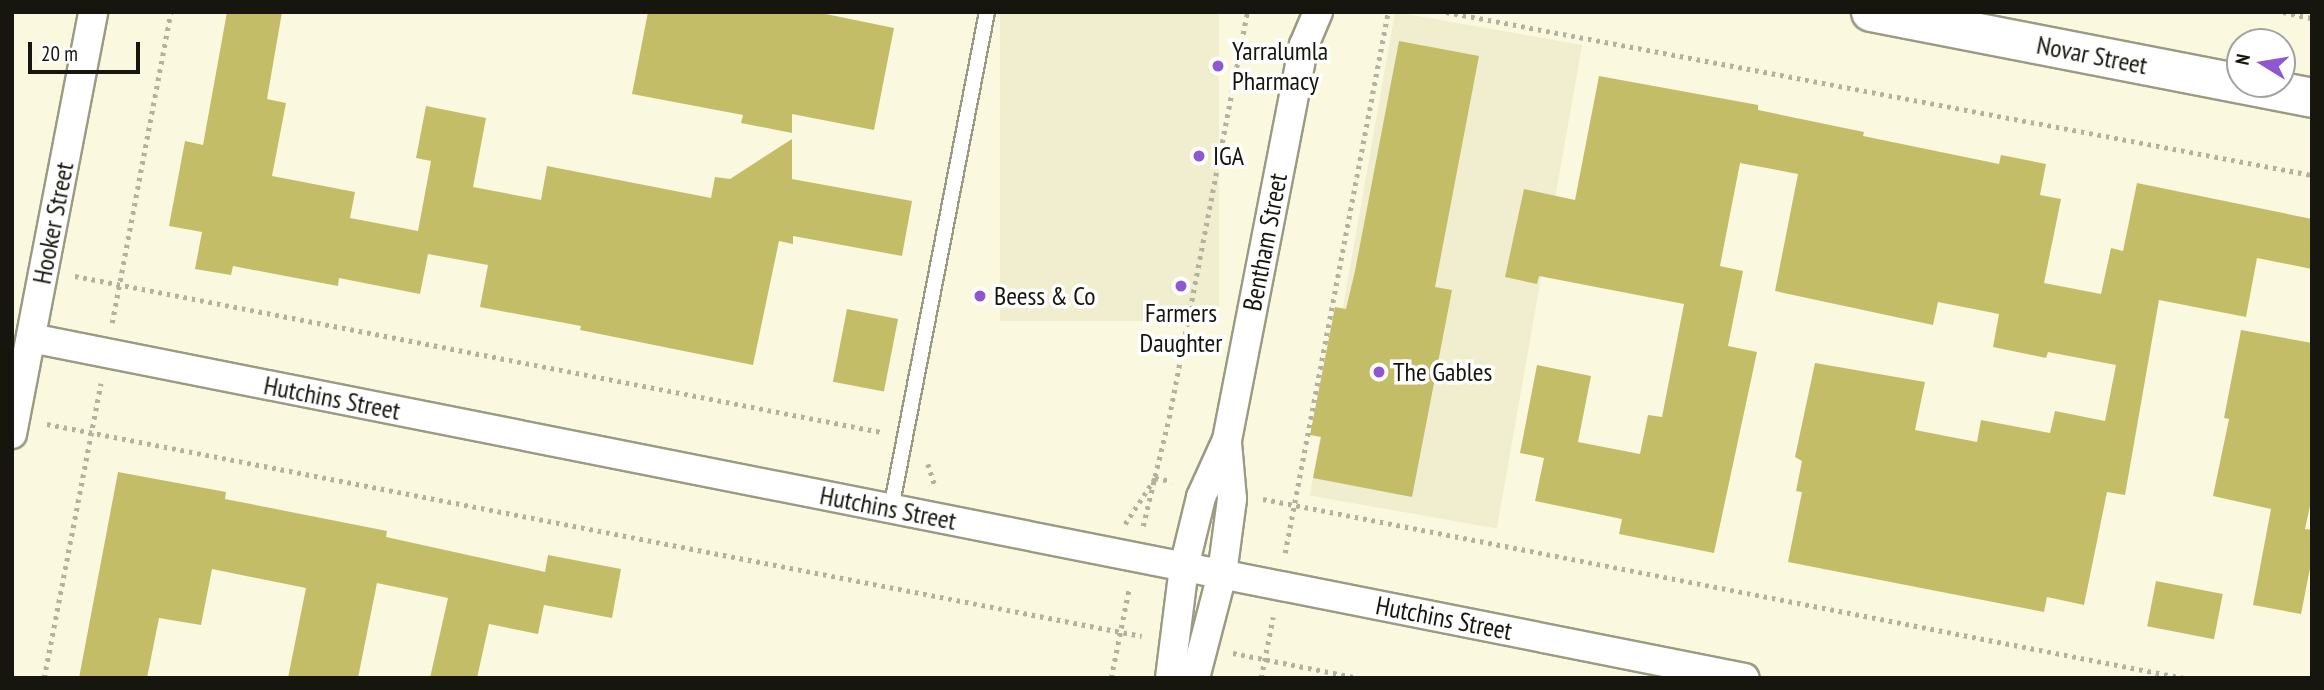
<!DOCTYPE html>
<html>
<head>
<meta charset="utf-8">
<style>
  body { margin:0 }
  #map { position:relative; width:2324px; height:690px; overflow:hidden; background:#faf9e0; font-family:"PT Sans Narrow",sans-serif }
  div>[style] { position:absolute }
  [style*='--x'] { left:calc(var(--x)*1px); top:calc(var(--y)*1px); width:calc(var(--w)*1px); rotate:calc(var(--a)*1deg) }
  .built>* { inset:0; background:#f0eece; transform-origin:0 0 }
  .building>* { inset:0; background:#c4bd67; transform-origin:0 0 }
  .path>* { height:4.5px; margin-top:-2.25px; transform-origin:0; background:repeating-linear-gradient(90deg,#b3b29e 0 3.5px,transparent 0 8.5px) }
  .roads { filter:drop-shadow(2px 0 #9b9a84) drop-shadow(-2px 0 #9b9a84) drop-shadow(0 2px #9b9a84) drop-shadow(0 -2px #9b9a84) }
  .lane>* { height:14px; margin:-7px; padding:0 7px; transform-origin:7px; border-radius:7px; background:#fff }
  .street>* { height:28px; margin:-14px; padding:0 14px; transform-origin:14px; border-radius:14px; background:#fff }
  .secondary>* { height:38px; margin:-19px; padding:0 19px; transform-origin:19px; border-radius:19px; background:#fff }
  .dots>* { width:19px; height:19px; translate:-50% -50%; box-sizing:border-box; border:4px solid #fff; border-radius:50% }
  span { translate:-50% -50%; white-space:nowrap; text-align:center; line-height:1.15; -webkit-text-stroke:7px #fff; paint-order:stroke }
  .poi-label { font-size:26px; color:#17160e }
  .left { translate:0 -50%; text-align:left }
  .street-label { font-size:26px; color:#17160e }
  .frame { position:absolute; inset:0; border:14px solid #17160e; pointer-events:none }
  .north { position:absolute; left:2226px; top:28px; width:70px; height:70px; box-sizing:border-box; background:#fff; border:2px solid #a2a29f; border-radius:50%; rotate:281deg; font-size:19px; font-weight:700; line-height:28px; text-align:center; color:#17160e }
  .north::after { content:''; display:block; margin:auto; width:24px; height:32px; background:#8f58d0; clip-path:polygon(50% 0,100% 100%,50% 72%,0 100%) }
  .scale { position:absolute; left:28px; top:42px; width:112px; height:32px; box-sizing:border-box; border:4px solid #17160e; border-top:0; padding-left:9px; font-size:21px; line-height:24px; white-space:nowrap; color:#17160e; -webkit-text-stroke:5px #fff; paint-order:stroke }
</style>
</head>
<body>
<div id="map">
  <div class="built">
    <i style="left:1000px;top:12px;width:219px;height:309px"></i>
    <i style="left:1395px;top:12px;width:190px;height:491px;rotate:10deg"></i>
  </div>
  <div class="building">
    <i style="clip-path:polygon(227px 12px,282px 12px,267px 99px,286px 103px,272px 176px,355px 192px,350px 218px,418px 231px,431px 161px,416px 158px,426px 106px,486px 118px,473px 187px,541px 200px,547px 166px,711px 198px,715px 177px,730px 179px,792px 139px,792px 179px,912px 201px,902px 256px,793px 236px,793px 244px,779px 241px,753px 365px,580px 330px,581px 326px,480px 307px,488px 265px,428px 254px,420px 294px,339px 278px,338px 286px,233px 266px,231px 275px,195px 269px,202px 232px,169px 226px,185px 141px,203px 145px)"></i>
    <i style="clip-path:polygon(648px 12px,816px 12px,894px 28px,874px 130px,792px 114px,792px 133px,741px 123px,743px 115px,632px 94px)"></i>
    <i style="clip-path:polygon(1399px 41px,1479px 56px,1435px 287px,1452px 290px,1412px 497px,1313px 478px,1321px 437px,1310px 435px,1335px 307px,1346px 309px,1355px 271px)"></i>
    <i style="clip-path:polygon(1599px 76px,1758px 105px,1758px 110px,1864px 132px,1863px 136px,1999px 164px,2001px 155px,2046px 164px,2040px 195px,2061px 199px,2044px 283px,2101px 294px,2111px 248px,2123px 251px,2137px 183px,2312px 219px,2312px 269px,2257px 258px,2246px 317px,2159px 300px,2125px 495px,2107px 492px,2084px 605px,2047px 597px,2044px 612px,1788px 562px,1802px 492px,1796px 491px,1802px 461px,1795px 457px,1815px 363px,1925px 382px,1915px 430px,1977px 442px,1981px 420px,2050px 433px,2055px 411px,2105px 421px,2116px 365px,2048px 352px,2046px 358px,1993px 347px,1999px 314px,1938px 302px,1933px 325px,1775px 291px,1798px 174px,1740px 163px,1720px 266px,1743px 271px,1728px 346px,1757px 352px,1714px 553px,1619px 534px,1622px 519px,1535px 501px,1544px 458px,1520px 453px,1537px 365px,1591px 376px,1578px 442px,1640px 454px,1648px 415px,1662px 417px,1684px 304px,1539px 276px,1537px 284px,1505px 277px,1524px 189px,1575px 200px)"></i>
    <i style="left:847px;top:309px;width:52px;height:74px;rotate:11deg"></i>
    <i style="clip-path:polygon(2241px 330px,2312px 343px,2312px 497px,2305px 529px,2312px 530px,2312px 558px,2301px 614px,2253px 605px,2271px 509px,2213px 496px,2229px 419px,2224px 418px)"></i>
    <i style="clip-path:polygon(118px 472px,226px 492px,225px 499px,387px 531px,386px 537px,545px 572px,548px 555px,621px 569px,612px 618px,544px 605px,538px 634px,489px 624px,477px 678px,430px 678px,448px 598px,377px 583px,358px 678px,288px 678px,306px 588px,212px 569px,201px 625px,159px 618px,147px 678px,79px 678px)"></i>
    <i style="left:2156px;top:581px;width:68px;height:46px;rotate:11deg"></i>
  </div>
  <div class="path">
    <i style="--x:1446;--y:12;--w:881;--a:10.66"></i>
    <i style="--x:2283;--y:12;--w:30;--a:12"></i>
    <i style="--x:75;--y:276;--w:821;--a:10.95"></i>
    <i style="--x:112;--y:323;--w:317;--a:-79.3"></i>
    <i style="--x:47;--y:424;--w:1115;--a:10.96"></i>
    <i style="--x:928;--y:464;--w:22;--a:72"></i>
    <i style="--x:1263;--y:499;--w:938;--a:11"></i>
    <i style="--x:1125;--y:524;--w:55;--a:-56.9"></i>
    <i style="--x:1155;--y:478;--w:17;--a:10"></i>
    <i style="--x:1143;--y:526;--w:111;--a:-76.5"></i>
    <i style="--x:1169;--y:418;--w:413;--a:-79.1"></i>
    <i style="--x:1285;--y:553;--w:551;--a:-79.22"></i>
    <i style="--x:1233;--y:653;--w:128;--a:11.2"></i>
    <i style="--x:44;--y:678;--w:300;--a:-79.1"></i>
    <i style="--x:1111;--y:678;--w:91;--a:-78.6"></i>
    <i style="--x:1261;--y:678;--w:62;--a:-78.9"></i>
  </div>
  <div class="roads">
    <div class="lane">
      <i style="--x:891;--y:509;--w:506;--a:-79.07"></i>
    </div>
    <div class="street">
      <i style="--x:31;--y:338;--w:1747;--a:11.22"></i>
      <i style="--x:12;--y:434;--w:430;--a:-79.1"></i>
      <i style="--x:1170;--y:678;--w:112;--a:-82.8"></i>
      <i style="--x:1184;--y:567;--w:72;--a:-76.3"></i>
      <i style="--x:1201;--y:497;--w:63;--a:-65.5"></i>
      <i style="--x:1227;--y:440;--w:402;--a:-79"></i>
      <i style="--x:1304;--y:45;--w:36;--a:-67"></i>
      <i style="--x:1195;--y:678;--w:107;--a:-75.4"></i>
      <i style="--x:1222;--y:574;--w:76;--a:-82.4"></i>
      <i style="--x:1232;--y:499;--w:56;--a:-95.1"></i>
    </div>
    <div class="secondary">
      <i style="--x:1871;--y:12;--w:449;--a:11"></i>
    </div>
  </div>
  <div class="dots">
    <i style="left:1218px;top:66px;background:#8f58d0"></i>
    <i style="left:1199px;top:156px;background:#8f58d0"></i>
    <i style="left:1181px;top:286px;background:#8f58d0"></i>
    <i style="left:980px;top:296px;background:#8f58d0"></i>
    <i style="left:1379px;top:372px;background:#8f58d0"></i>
  </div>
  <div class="poi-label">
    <span class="left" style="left:1232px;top:66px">Yarralumla<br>Pharmacy</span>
    <span class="left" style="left:1213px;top:156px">IGA</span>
    <span class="left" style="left:994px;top:296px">Beess &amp; Co</span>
    <span style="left:1181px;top:328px">Farmers<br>Daughter</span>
    <span class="left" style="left:1393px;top:372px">The Gables</span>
  </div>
  <div class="street-label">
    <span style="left:2092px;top:55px;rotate:11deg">Novar Street</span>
    <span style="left:53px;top:223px;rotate:-79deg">Hooker Street</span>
    <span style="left:1265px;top:242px;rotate:-79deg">Bentham Street</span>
    <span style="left:332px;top:398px;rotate:11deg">Hutchins Street</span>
    <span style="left:888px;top:508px;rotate:11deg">Hutchins Street</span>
    <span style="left:1444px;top:618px;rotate:11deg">Hutchins Street</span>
  </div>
  <div class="frame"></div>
  <div class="north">N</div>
  <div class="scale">20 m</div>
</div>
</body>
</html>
